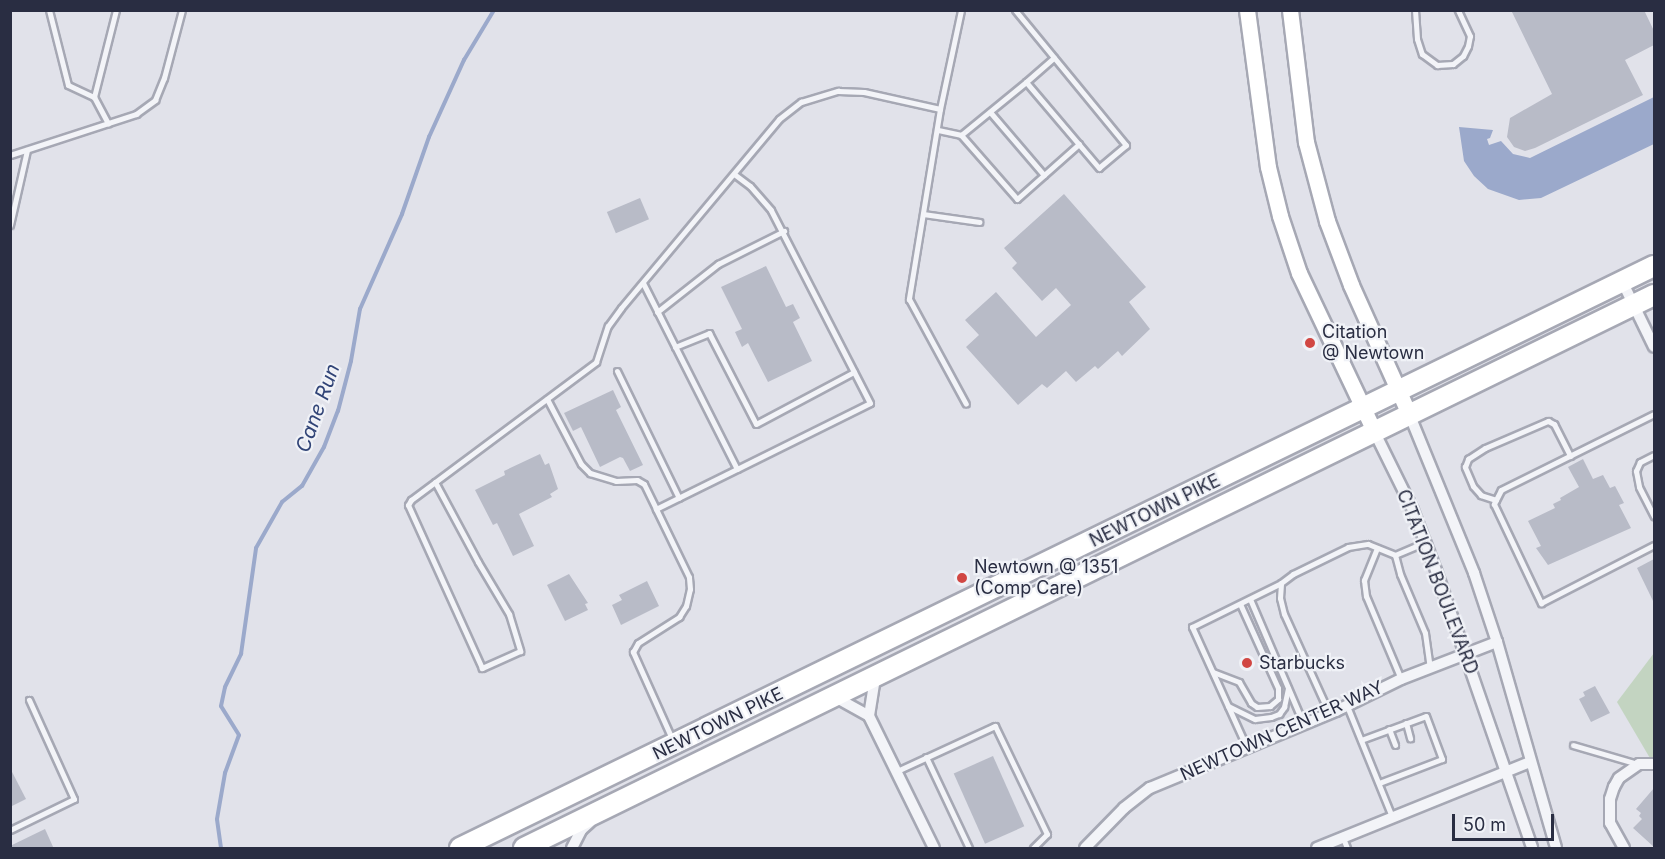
<!DOCTYPE html>
<html>
<head>
<meta charset="utf-8">
<style>
  body { margin:0 }
  #map { position:relative; width:1665px; height:859px; overflow:hidden; background:#e1e2ea; font-family:Inter,sans-serif }
  div>[style] { position:absolute }
  [style*='--x'] { left:calc(var(--x)*1px); top:calc(var(--y)*1px); width:calc(var(--w)*1px); rotate:calc(var(--a)*1deg) }
  .green>* { inset:0; background:#c3d4c1 }
  .water>* { inset:0; background:#9ba9cb }
  .stream>* { height:4px; margin:-2px; padding:0 2px; transform-origin:2px; border-radius:2px; background:#9ba9cb }
  .building>* { inset:0; background:#b8bbc7; transform-origin:0 0 }
  .roads { filter:drop-shadow(2px 0 #a6a8b4) drop-shadow(-2px 0 #a6a8b4) drop-shadow(0 2px #a6a8b4) drop-shadow(0 -2px #a6a8b4) }
  .lane>* { height:5px; margin:-2.5px; padding:0 2.5px; transform-origin:2.5px; border-radius:2.5px; background:#f3f4f8 }
  .street>* { height:10px; margin:-5px; padding:0 5px; transform-origin:5px; border-radius:5px; background:#f3f4f8 }
  .secondary>* { height:15px; margin:-7.5px; padding:0 7.5px; transform-origin:7.5px; border-radius:7.5px; background:#fff }
  .highway>* { height:20px; margin:-10px; padding:0 10px; transform-origin:10px; border-radius:10px; background:#fff }
  .dots>* { width:16px; height:16px; translate:-50% -50%; box-sizing:border-box; border:3px solid #f0f2f7; border-radius:50% }
  span { translate:-50% -50%; white-space:nowrap; text-align:center; line-height:1.15; -webkit-text-stroke:4.5px #f0f2f7; paint-order:stroke }
  .poi-label { font-size:18px; color:#292d42 }
  .left { translate:0 -50%; text-align:left }
  .street-label { font-size:18px; color:#292d42 }
  .water-label { font-size:20px; color:#314477; font-style:italic }
  .frame { position:absolute; inset:0; border:12px solid #292d42; pointer-events:none }
  .scale { position:absolute; left:1452px; top:814px; width:102px; height:27px; box-sizing:border-box; border:3px solid #292d42; border-top:0; padding-left:8px; font-size:18px; line-height:21px; white-space:nowrap; color:#292d42; -webkit-text-stroke:4px #f0f2f7; paint-order:stroke }
</style>
</head>
<body>
<div id="map">
  <div class="green">
    <i style="clip-path:polygon(1654px 653px,1654px 765px,1617px 702px)"></i>
  </div>
  <div class="water">
    <i style="clip-path:polygon(1654px 97px,1654px 144px,1541px 198px,1519px 200px,1488px 189px,1474px 176px,1464px 161px,1459px 127px,1493px 130px,1490px 138px,1487px 139px,1489px 145px,1501px 141px,1513px 154px,1530px 158px)"></i>
  </div>
  <div class="stream">
    <i style="--x:221;--y:848;--w:29;--a:-98"></i>
    <i style="--x:217;--y:819;--w:47;--a:-80.1"></i>
    <i style="--x:225;--y:773;--w:40;--a:-69.8"></i>
    <i style="--x:239;--y:735;--w:34;--a:-122"></i>
    <i style="--x:221;--y:706;--w:19;--a:-78"></i>
    <i style="--x:225;--y:687;--w:37;--a:-64"></i>
    <i style="--x:241;--y:654;--w:107;--a:-81.9"></i>
    <i style="--x:256;--y:548;--w:53;--a:-60.5"></i>
    <i style="--x:282;--y:502;--w:26;--a:-39"></i>
    <i style="--x:302;--y:486;--w:45;--a:-60.6"></i>
    <i style="--x:324;--y:447;--w:39;--a:-69"></i>
    <i style="--x:338;--y:411;--w:52;--a:-75.4"></i>
    <i style="--x:351;--y:361;--w:53;--a:-80.2"></i>
    <i style="--x:360;--y:309;--w:104;--a:-66.1"></i>
    <i style="--x:402;--y:214;--w:82;--a:-70.7"></i>
    <i style="--x:429;--y:137;--w:85;--a:-65.6"></i>
    <i style="--x:464;--y:60;--w:58;--a:-59"></i>
  </div>
  <div class="building">
    <i style="clip-path:polygon(1511px 10px,1644px 10px,1654px 31px,1654px 45px,1625px 60px,1643px 95px,1535px 148px,1525px 151px,1514px 147px,1507px 137px,1510px 118px,1552px 94px)"></i>
    <i style="clip-path:polygon(1064px 194px,1146px 287px,1129px 302px,1150px 329px,1122px 356px,1118px 351px,1098px 369px,1095px 366px,1076px 382px,1066px 371px,1047px 388px,1042px 384px,1018px 405px,966px 347px,979px 335px,965px 320px,996px 292px,1036px 337px,1071px 305px,1056px 288px,1042px 301px,1012px 268px,1017px 263px,1004px 248px)"></i>
    <i style="left:640px;top:198px;width:23px;height:36px;rotate:67deg"></i>
    <i style="clip-path:polygon(766px 266px,786px 307px,793px 304px,800px 318px,793px 322px,812px 361px,768px 382px,748px 343px,742px 347px,735px 332px,742px 329px,721px 287px)"></i>
    <i style="clip-path:polygon(613px 390px,621px 407px,616px 410px,643px 465px,630px 471px,623px 458px,620px 457px,600px 467px,581px 427px,573px 431px,564px 413px)"></i>
    <i style="clip-path:polygon(540px 454px,545px 465px,549px 463px,558px 489px,550px 494px,552px 497px,519px 514px,534px 546px,513px 556px,497px 523px,493px 525px,475px 490px,505px 475px,504px 471px)"></i>
    <i style="clip-path:polygon(1583px 459px,1593px 479px,1603px 475px,1610px 488px,1615px 486px,1624px 503px,1619px 505px,1631px 528px,1548px 565px,1536px 548px,1541px 546px,1528px 521px,1555px 508px,1553px 504px,1561px 500px,1560px 498px,1579px 487px,1568px 467px)"></i>
    <i style="clip-path:polygon(1654px 559px,1654px 603px,1637px 568px)"></i>
    <i style="clip-path:polygon(569px 574px,588px 603px,585px 604px,588px 610px,565px 621px,547px 585px)"></i>
    <i style="clip-path:polygon(647px 581px,659px 606px,621px 625px,612px 605px,622px 600px,619px 595px)"></i>
    <i style="clip-path:polygon(1595px 686px,1610px 713px,1591px 722px,1579px 699px,1585px 696px,1583px 692px)"></i>
    <i style="left:993px;top:756px;width:77px;height:43px;rotate:66deg"></i>
    <i style="clip-path:polygon(10px 768px,26px 799px,10px 807px)"></i>
    <i style="clip-path:polygon(1654px 788px,1654px 847px,1633px 828px,1642px 819px,1639px 816px,1641px 813px,1636px 809px)"></i>
    <i style="clip-path:polygon(45px 829px,54px 849px,10px 849px,10px 846px)"></i>
  </div>
  <div class="roads">
    <div class="lane">
      <i style="--x:49;--y:10;--w:77;--a:75.8"></i>
      <i style="--x:68;--y:85;--w:29;--a:25"></i>
      <i style="--x:94;--y:97;--w:30;--a:62"></i>
      <i style="--x:1015;--y:10;--w:175;--a:50.6"></i>
      <i style="--x:1126;--y:145;--w:35;--a:140"></i>
      <i style="--x:1099;--y:168;--w:113;--a:-130.3"></i>
      <i style="--x:1026;--y:82;--w:37;--a:-41"></i>
      <i style="--x:1415;--y:10;--w:29;--a:86"></i>
      <i style="--x:1417;--y:39;--w:16;--a:72"></i>
      <i style="--x:1422;--y:54;--w:19;--a:36"></i>
      <i style="--x:1437;--y:65;--w:16;--a:-4"></i>
      <i style="--x:1453;--y:64;--w:13;--a:-39"></i>
      <i style="--x:1463;--y:56;--w:11;--a:-63"></i>
      <i style="--x:1468;--y:46;--w:10;--a:-79"></i>
      <i style="--x:1470;--y:36;--w:29;--a:-115"></i>
      <i style="--x:1026;--y:82;--w:84;--a:140.8"></i>
      <i style="--x:961;--y:135;--w:85;--a:48.8"></i>
      <i style="--x:1017;--y:199;--w:83;--a:-41.6"></i>
      <i style="--x:94;--y:97;--w:90;--a:-75.8"></i>
      <i style="--x:940;--y:109;--w:193;--a:99.3"></i>
      <i style="--x:909;--y:299;--w:119;--a:61.5"></i>
      <i style="--x:990;--y:112;--w:83;--a:49.4"></i>
      <i style="--x:938;--y:130;--w:24;--a:12"></i>
      <i style="--x:10;--y:155;--w:133;--a:-18"></i>
      <i style="--x:136;--y:114;--w:24;--a:-36"></i>
      <i style="--x:155;--y:100;--w:24;--a:-68"></i>
      <i style="--x:164;--y:78;--w:70;--a:-75.2"></i>
      <i style="--x:923;--y:214;--w:57;--a:8.1"></i>
      <i style="--x:10;--y:225;--w:77;--a:-77.2"></i>
      <i style="--x:643;--y:283;--w:208;--a:63.2"></i>
      <i style="--x:737;--y:469;--w:148;--a:-26.4"></i>
      <i style="--x:870;--y:403;--w:217;--a:-117.2"></i>
      <i style="--x:771;--y:210;--w:32;--a:-131"></i>
      <i style="--x:750;--y:186;--w:20;--a:-143"></i>
      <i style="--x:657;--y:312;--w:78;--a:-38.2"></i>
      <i style="--x:718;--y:264;--w:74;--a:-26.6"></i>
      <i style="--x:675;--y:347;--w:37;--a:-22"></i>
      <i style="--x:709;--y:333;--w:102;--a:62.7"></i>
      <i style="--x:756;--y:424;--w:111;--a:-28"></i>
      <i style="--x:617;--y:371;--w:141;--a:64"></i>
      <i style="--x:547;--y:399;--w:73;--a:62.4"></i>
      <i style="--x:581;--y:464;--w:13;--a:45"></i>
      <i style="--x:590;--y:473;--w:27;--a:17"></i>
      <i style="--x:616;--y:481;--w:21;--a:-3"></i>
      <i style="--x:637;--y:480;--w:8;--a:30"></i>
      <i style="--x:644;--y:484;--w:28;--a:64"></i>
      <i style="--x:1654;--y:414;--w:171;--a:153.6"></i>
      <i style="--x:1501;--y:490;--w:16;--a:117"></i>
      <i style="--x:1494;--y:504;--w:110;--a:64.6"></i>
      <i style="--x:1541;--y:603;--w:127;--a:-27.2"></i>
      <i style="--x:1654;--y:455;--w:16;--a:153"></i>
      <i style="--x:1640;--y:462;--w:10;--a:114"></i>
      <i style="--x:1636;--y:471;--w:16;--a:79"></i>
      <i style="--x:1639;--y:487;--w:33;--a:63"></i>
      <i style="--x:435;--y:482;--w:91;--a:61.7"></i>
      <i style="--x:478;--y:562;--w:61;--a:59.2"></i>
      <i style="--x:509;--y:614;--w:39;--a:73"></i>
      <i style="--x:520;--y:651;--w:42;--a:155.9"></i>
      <i style="--x:482;--y:668;--w:179;--a:-114.4"></i>
      <i style="--x:408;--y:505;--w:6;--a:-59"></i>
      <i style="--x:411;--y:500;--w:231;--a:-36.7"></i>
      <i style="--x:596;--y:362;--w:38;--a:-72"></i>
      <i style="--x:608;--y:326;--w:22;--a:-54"></i>
      <i style="--x:621;--y:308;--w:246;--a:-50.1"></i>
      <i style="--x:779;--y:119;--w:28;--a:-38"></i>
      <i style="--x:801;--y:102;--w:39;--a:-17"></i>
      <i style="--x:838;--y:91;--w:26;--a:2"></i>
      <i style="--x:864;--y:92;--w:78;--a:12.6"></i>
      <i style="--x:940;--y:109;--w:101;--a:-78"></i>
      <i style="--x:1496;--y:500;--w:16;--a:-162"></i>
      <i style="--x:1481;--y:495;--w:12;--a:-132"></i>
      <i style="--x:1473;--y:486;--w:21;--a:-113"></i>
      <i style="--x:1465;--y:467;--w:9;--a:-69"></i>
      <i style="--x:1468;--y:459;--w:20;--a:-33"></i>
      <i style="--x:1485;--y:448;--w:69;--a:-23.2"></i>
      <i style="--x:1548;--y:421;--w:7;--a:27"></i>
      <i style="--x:1554;--y:424;--w:36;--a:63"></i>
      <i style="--x:1377;--y:548;--w:35;--a:112"></i>
      <i style="--x:1364;--y:580;--w:16;--a:83"></i>
      <i style="--x:1366;--y:596;--w:90;--a:67.1"></i>
      <i style="--x:1395;--y:555;--w:20;--a:75"></i>
      <i style="--x:1400;--y:574;--w:64;--a:67"></i>
      <i style="--x:1425;--y:633;--w:35;--a:82"></i>
      <i style="--x:1250;--y:599;--w:137;--a:66.8"></i>
      <i style="--x:1213;--y:672;--w:28;--a:21"></i>
      <i style="--x:1239;--y:682;--w:24;--a:60"></i>
      <i style="--x:1251;--y:703;--w:7;--a:34"></i>
      <i style="--x:1257;--y:707;--w:13;--a:-4"></i>
      <i style="--x:1270;--y:706;--w:11;--a:-41"></i>
      <i style="--x:1278;--y:699;--w:11;--a:-90"></i>
      <i style="--x:1278;--y:688;--w:92;--a:-114.3"></i>
      <i style="--x:1228;--y:706;--w:30;--a:26"></i>
      <i style="--x:1255;--y:719;--w:16;--a:-7"></i>
      <i style="--x:1271;--y:717;--w:9;--a:-21"></i>
      <i style="--x:1279;--y:714;--w:9;--a:-54"></i>
      <i style="--x:1284;--y:707;--w:19;--a:-78"></i>
      <i style="--x:1347;--y:706;--w:120;--a:67.9"></i>
      <i style="--x:1329;--y:713;--w:109;--a:-114.4"></i>
      <i style="--x:1284;--y:614;--w:16;--a:-104"></i>
      <i style="--x:1280;--y:598;--w:15;--a:-86"></i>
      <i style="--x:1281;--y:583;--w:15;--a:-37"></i>
      <i style="--x:1293;--y:574;--w:61;--a:-26.1"></i>
      <i style="--x:1348;--y:547;--w:20;--a:-9"></i>
      <i style="--x:1368;--y:544;--w:29;--a:22"></i>
      <i style="--x:1395;--y:555;--w:33;--a:-23"></i>
      <i style="--x:1406;--y:723;--w:16;--a:75"></i>
      <i style="--x:1389;--y:729;--w:17;--a:69"></i>
      <i style="--x:1361;--y:740;--w:69;--a:-20.3"></i>
      <i style="--x:1426;--y:716;--w:46;--a:69.6"></i>
      <i style="--x:1442;--y:759;--w:67;--a:159.1"></i>
      <i style="--x:673;--y:741;--w:98;--a:-114.2"></i>
      <i style="--x:633;--y:652;--w:10;--a:-61"></i>
      <i style="--x:638;--y:643;--w:49;--a:-32.4"></i>
      <i style="--x:679;--y:617;--w:13;--a:-58"></i>
      <i style="--x:686;--y:606;--w:17;--a:-77"></i>
      <i style="--x:690;--y:589;--w:12;--a:-95"></i>
      <i style="--x:689;--y:577;--w:76;--a:-115.9"></i>
      <i style="--x:656;--y:509;--w:90;--a:-26.3"></i>
      <i style="--x:1573;--y:745;--w:68;--a:16.3"></i>
      <i style="--x:1247;--y:748;--w:133;--a:-114.4"></i>
      <i style="--x:1192;--y:627;--w:99;--a:-26.3"></i>
      <i style="--x:926;--y:757;--w:101;--a:64.7"></i>
      <i style="--x:897;--y:771;--w:108;--a:-24.7"></i>
      <i style="--x:995;--y:726;--w:120;--a:64.3"></i>
      <i style="--x:1047;--y:834;--w:20;--a:135"></i>
      <i style="--x:10;--y:830;--w:71;--a:-25.8"></i>
      <i style="--x:74;--y:799;--w:109;--a:-114.4"></i>
      <i style="--x:1343;--y:838;--w:11;--a:68"></i>
    </div>
    <div class="street">
      <i style="--x:1622;--y:281;--w:73;--a:64.1"></i>
      <i style="--x:1410;--y:416;--w:170;--a:67.8"></i>
      <i style="--x:1474;--y:573;--w:73;--a:71.6"></i>
      <i style="--x:1497;--y:642;--w:214;--a:74"></i>
      <i style="--x:1375;--y:433;--w:86;--a:63.7"></i>
      <i style="--x:1413;--y:510;--w:67;--a:69.1"></i>
      <i style="--x:1437;--y:573;--w:291;--a:70.9"></i>
      <i style="--x:875;--y:678;--w:38;--a:99"></i>
      <i style="--x:869;--y:716;--w:147;--a:63.8"></i>
      <i style="--x:835;--y:697;--w:39;--a:29"></i>
      <i style="--x:572;--y:848;--w:20;--a:-63"></i>
      <i style="--x:581;--y:830;--w:12;--a:-42"></i>
      <i style="--x:1085;--y:848;--w:56;--a:-45.7"></i>
      <i style="--x:1124;--y:808;--w:33;--a:-38"></i>
      <i style="--x:1150;--y:788;--w:201;--a:-22.5"></i>
      <i style="--x:1336;--y:711;--w:72;--a:-26.2"></i>
      <i style="--x:1401;--y:679;--w:103;--a:-21.1"></i>
      <i style="--x:1317;--y:848;--w:230;--a:-22"></i>
      <i style="--x:1624;--y:848;--w:29;--a:-119"></i>
      <i style="--x:1610;--y:823;--w:24;--a:-90"></i>
      <i style="--x:1610;--y:799;--w:13;--a:-72"></i>
      <i style="--x:1614;--y:787;--w:10;--a:-61"></i>
      <i style="--x:1619;--y:778;--w:24;--a:-35"></i>
      <i style="--x:1639;--y:764;--w:15;--a:0"></i>
    </div>
    <div class="secondary">
      <i style="--x:1247;--y:10;--w:158;--a:82.4"></i>
      <i style="--x:1268;--y:167;--w:50;--a:76.2"></i>
      <i style="--x:1280;--y:216;--w:60;--a:71.6"></i>
      <i style="--x:1299;--y:273;--w:177;--a:64.6"></i>
      <i style="--x:1290;--y:10;--w:133;--a:83.1"></i>
      <i style="--x:1306;--y:142;--w:82;--a:75.1"></i>
      <i style="--x:1327;--y:221;--w:68;--a:69.4"></i>
      <i style="--x:1351;--y:285;--w:144;--a:65.8"></i>
    </div>
    <div class="highway">
      <i style="--x:460;--y:848;--w:1328;--a:-25.99"></i>
      <i style="--x:524;--y:848;--w:1258;--a:-26.08"></i>
    </div>
  </div>
  <div class="dots">
    <i style="left:1310px;top:343px;background:#d14743"></i>
    <i style="left:962px;top:578px;background:#d14743"></i>
    <i style="left:1247px;top:663px;background:#d14743"></i>
  </div>
  <div class="poi-label">
    <span class="left" style="left:1322px;top:343px">Citation<br>@ Newtown</span>
    <span class="left" style="left:974px;top:578px">Newtown @ 1351<br>(Comp Care)</span>
    <span class="left" style="left:1259px;top:663px">Starbucks</span>
  </div>
  <div class="street-label">
    <span style="left:1155px;top:511px;rotate:-26deg">NEWTOWN PIKE</span>
    <span style="left:1437px;top:582px;rotate:69deg">CITATION BOULEVARD</span>
    <span style="left:718px;top:724px;rotate:-26deg">NEWTOWN PIKE</span>
    <span style="left:1282px;top:731px;rotate:-24deg">NEWTOWN CENTER WAY</span>
  </div>
  <div class="water-label">
    <span style="left:318px;top:408px;rotate:-70deg">Cane Run</span>
  </div>
  <div class="frame"></div>
  <div class="scale">50 m</div>
</div>
</body>
</html>
